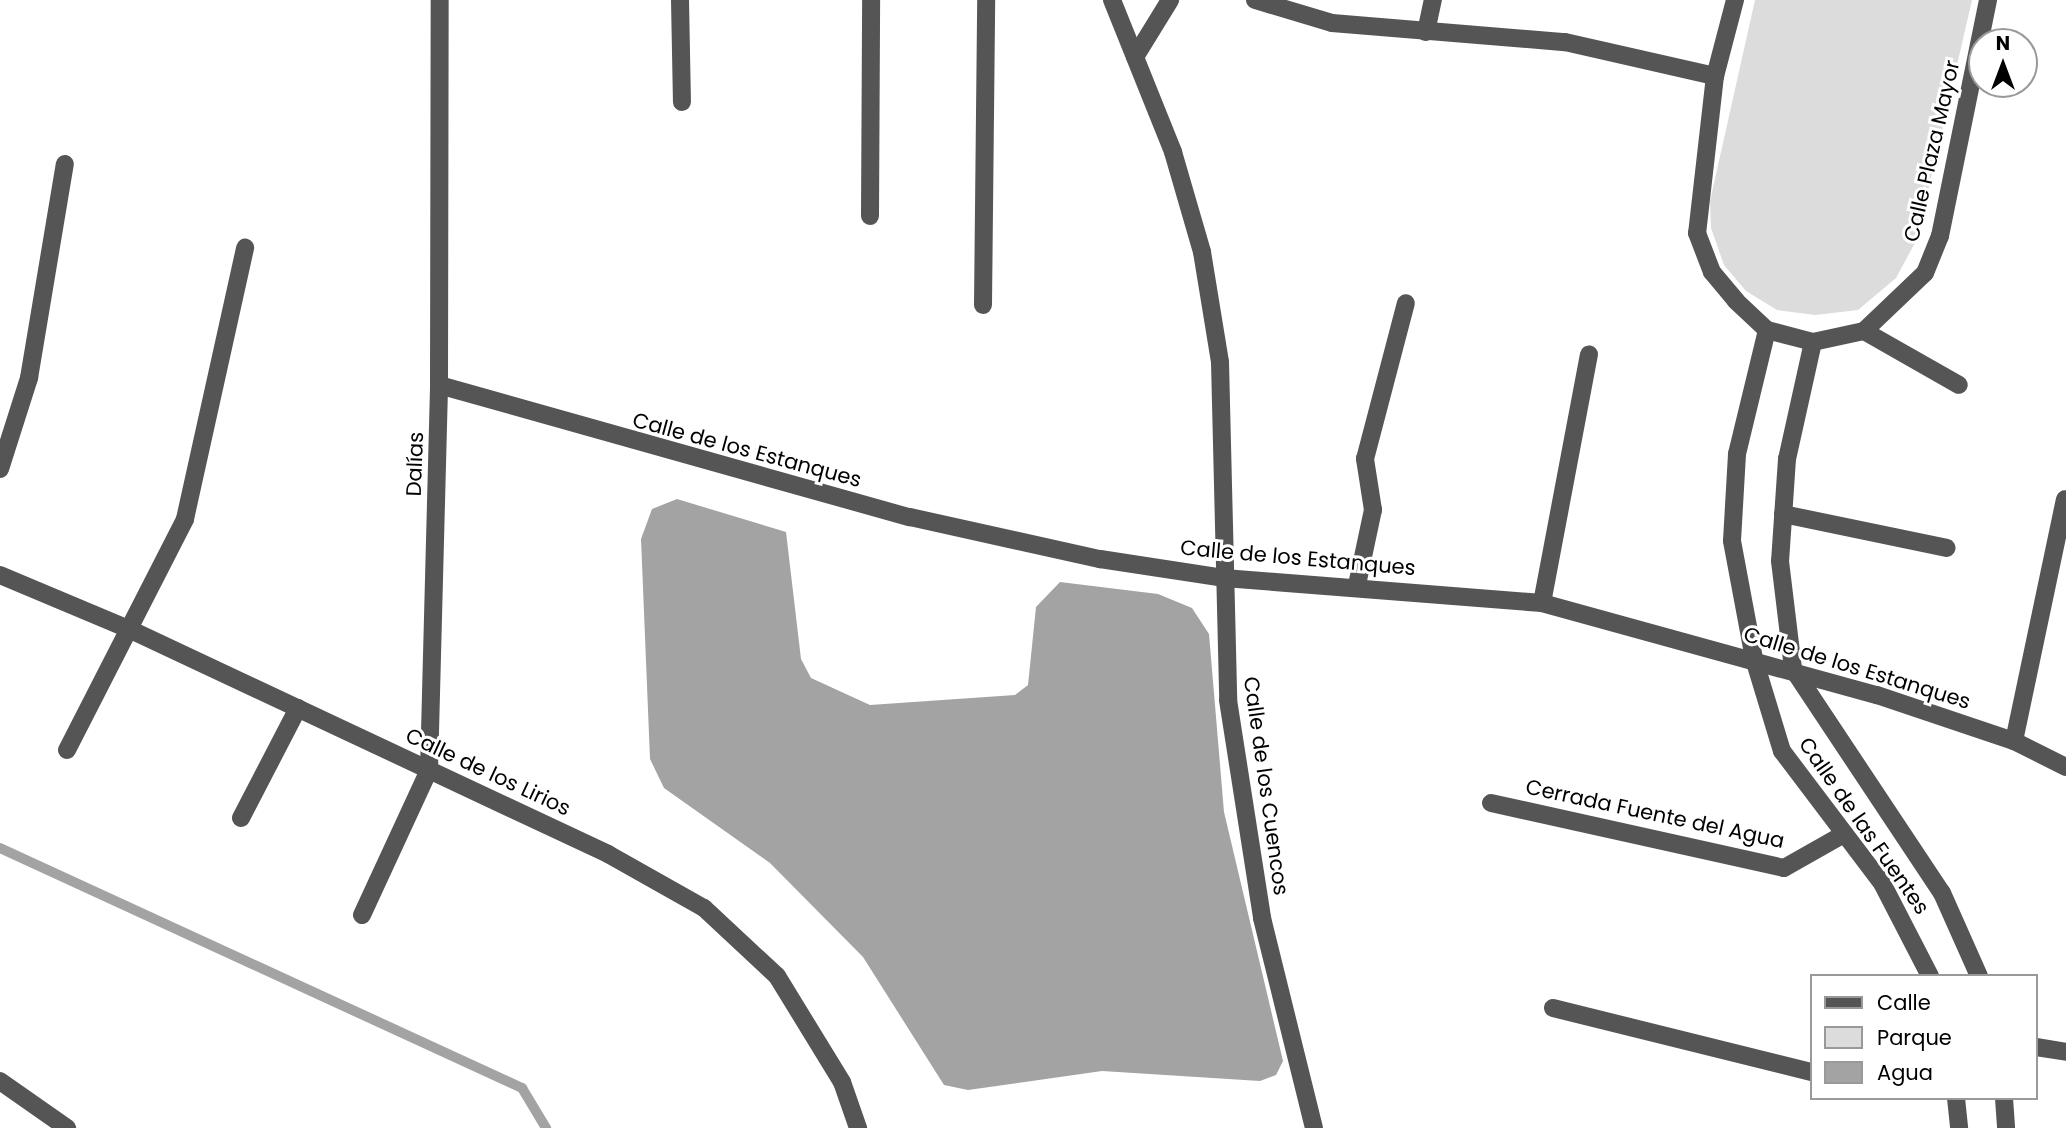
<!DOCTYPE html>
<html>
<head>
<meta charset="utf-8">
<style>
  body { margin:0 }
  #map { position:relative; width:2066px; height:1128px; overflow:hidden; background:#fff; font-family:Poppins,sans-serif }
  div>[style] { position:absolute }
  [style*='--x'] { left:calc(var(--x)*1px); top:calc(var(--y)*1px); width:calc(var(--w)*1px); rotate:calc(var(--a)*1deg) }
  .green>* { inset:0; background:#dcdcdc }
  .water>* { inset:0; background:#a3a3a3 }
  .stream>* { height:10px; margin:-5px; padding:0 5px; transform-origin:5px; border-radius:5px; background:#a3a3a3 }
  .minor>* { height:18px; margin:-9px; padding:0 9px; transform-origin:9px; border-radius:9px; background:#555 }
  span { translate:-50% -50%; white-space:nowrap; text-align:center; line-height:1.15; -webkit-text-stroke:6px #fff; paint-order:stroke }
  .street-label { font-size:21px; color:#000 }
  .legend { position:absolute; left:1810px; top:974px; width:228px; height:126px; box-sizing:border-box; background:#fff; border:2px solid #999; margin:0; padding:9px 12px; list-style:none; font-size:21px; color:#000 }
  .legend li { display:flex; align-items:center; gap:14px; height:35px }
  .legend b { width:35px; border:2px solid #999 }
  .north { position:absolute; left:1968px; top:28px; width:70px; height:70px; box-sizing:border-box; background:#fff; border:2px solid #999; border-radius:50%; rotate:0deg; font-size:19px; font-weight:700; line-height:28px; text-align:center; color:#000 }
  .north::after { content:''; display:block; margin:auto; width:24px; height:32px; background:#000; clip-path:polygon(50% 0,100% 100%,50% 72%,0 100%) }
</style>
</head>
<body>
<div id="map">
  <div class="green">
    <i style="clip-path:polygon(1755px 0,1972px 0,1917px 239px,1896px 278px,1858px 310px,1815px 315px,1777px 310px,1746px 291px,1724px 265px,1711px 228px,1710px 201px)"></i>
  </div>
  <div class="water">
    <i style="clip-path:polygon(677px 499px,786px 532px,801px 659px,811px 678px,870px 705px,1015px 695px,1028px 685px,1036px 607px,1060px 582px,1158px 594px,1192px 608px,1209px 634px,1224px 812px,1283px 1061px,1276px 1075px,1260px 1081px,1102px 1071px,968px 1090px,944px 1085px,863px 957px,770px 863px,664px 788px,650px 759px,641px 539px,652px 509px)"></i>
  </div>
  <div class="stream">
    <i style="--x:0;--y:848;--w:575;--a:24.69"></i>
    <i style="--x:522;--y:1088;--w:47;--a:59"></i>
  </div>
  <div class="minor">
    <i style="--x:680;--y:0;--w:102;--a:88.9"></i>
    <i style="--x:1112;--y:0;--w:164;--a:68.1"></i>
    <i style="--x:1173;--y:152;--w:104;--a:73.8"></i>
    <i style="--x:1202;--y:252;--w:111;--a:80.7"></i>
    <i style="--x:1220;--y:362;--w:338;--a:88.6"></i>
    <i style="--x:1228;--y:700;--w:221;--a:81.1"></i>
    <i style="--x:1262;--y:918;--w:216;--a:76.1"></i>
    <i style="--x:1255;--y:0;--w:80;--a:16.6"></i>
    <i style="--x:1332;--y:23;--w:234;--a:4.7"></i>
    <i style="--x:1565;--y:42;--w:154;--a:12.8"></i>
    <i style="--x:1735;--y:0;--w:79;--a:104.7"></i>
    <i style="--x:1715;--y:76;--w:158;--a:96.5"></i>
    <i style="--x:1697;--y:233;--w:42;--a:69"></i>
    <i style="--x:1712;--y:272;--w:38;--a:50"></i>
    <i style="--x:1736;--y:301;--w:42;--a:43.1"></i>
    <i style="--x:1767;--y:330;--w:48;--a:14.6"></i>
    <i style="--x:1813;--y:342;--w:52;--a:-12.2"></i>
    <i style="--x:1864;--y:331;--w:84;--a:-43.6"></i>
    <i style="--x:1925;--y:273;--w:40;--a:-68"></i>
    <i style="--x:1940;--y:236;--w:241;--a:-78.5"></i>
    <i style="--x:1426;--y:32;--w:33;--a:-78"></i>
    <i style="--x:1135;--y:57;--w:67;--a:-58.4"></i>
    <i style="--x:870;--y:216;--w:216;--a:-89.7"></i>
    <i style="--x:983;--y:305;--w:305;--a:-89.4"></i>
    <i style="--x:1767;--y:330;--w:128;--a:103.6"></i>
    <i style="--x:1737;--y:454;--w:87;--a:93.3"></i>
    <i style="--x:1732;--y:541;--w:120;--a:79.4"></i>
    <i style="--x:1754;--y:659;--w:96;--a:73.1"></i>
    <i style="--x:1782;--y:751;--w:166;--a:52.9"></i>
    <i style="--x:1882;--y:883;--w:105;--a:62.7"></i>
    <i style="--x:1864;--y:331;--w:109;--a:29.6"></i>
    <i style="--x:1813;--y:342;--w:120;--a:102.5"></i>
    <i style="--x:1787;--y:459;--w:102;--a:93.9"></i>
    <i style="--x:1780;--y:561;--w:109;--a:83.1"></i>
    <i style="--x:1793;--y:669;--w:269;--a:56.4"></i>
    <i style="--x:1942;--y:893;--w:91;--a:66"></i>
    <i style="--x:439;--y:385;--w:489;--a:15.7"></i>
    <i style="--x:910;--y:517;--w:195;--a:12.5"></i>
    <i style="--x:1100;--y:559;--w:125;--a:8.7"></i>
    <i style="--x:1224;--y:578;--w:319;--a:4.5"></i>
    <i style="--x:1542;--y:603;--w:347;--a:15.4"></i>
    <i style="--x:1877;--y:695;--w:145;--a:18.6"></i>
    <i style="--x:2014;--y:741;--w:58;--a:26.6"></i>
    <i style="--x:0;--y:469;--w:96;--a:-72.3"></i>
    <i style="--x:29;--y:378;--w:217;--a:-80.5"></i>
    <i style="--x:1783;--y:514;--w:167;--a:11.7"></i>
    <i style="--x:0;--y:575;--w:142;--a:22.8"></i>
    <i style="--x:131;--y:630;--w:527;--a:25.15"></i>
    <i style="--x:608;--y:854;--w:110;--a:29.4"></i>
    <i style="--x:704;--y:908;--w:100;--a:43"></i>
    <i style="--x:777;--y:976;--w:124;--a:58.5"></i>
    <i style="--x:842;--y:1082;--w:49;--a:70.8"></i>
    <i style="--x:1357;--y:585;--w:77;--a:-78"></i>
    <i style="--x:1373;--y:510;--w:52;--a:-98.9"></i>
    <i style="--x:1365;--y:459;--w:161;--a:-75.3"></i>
    <i style="--x:1542;--y:603;--w:253;--a:-79.3"></i>
    <i style="--x:2014;--y:741;--w:247;--a:-78.1"></i>
    <i style="--x:67;--y:750;--w:259;--a:-62.9"></i>
    <i style="--x:185;--y:519;--w:278;--a:-77.5"></i>
    <i style="--x:1491;--y:803;--w:300;--a:12.5"></i>
    <i style="--x:1784;--y:868;--w:69;--a:-29.5"></i>
    <i style="--x:241;--y:818;--w:124;--a:-62.6"></i>
    <i style="--x:362;--y:915;--w:160;--a:-65.2"></i>
    <i style="--x:429;--y:770;--w:385;--a:-88.5"></i>
    <i style="--x:439;--y:385;--w:385;--a:-89.9"></i>
    <i style="--x:1553;--y:1008;--w:267;--a:13.9"></i>
    <i style="--x:2036;--y:1047;--w:30;--a:9"></i>
    <i style="--x:0;--y:1081;--w:82;--a:35"></i>
    <i style="--x:1956;--y:1098;--w:30;--a:84"></i>
    <i style="--x:2004;--y:1098;--w:30;--a:86"></i>
  </div>
  <div class="street-label">
    <span style="left:1932px;top:151px;rotate:-77deg">Calle Plaza Mayor</span>
    <span style="left:747px;top:450px;rotate:15deg">Calle de los Estanques</span>
    <span style="left:415px;top:464px;rotate:-88deg">Dalías</span>
    <span style="left:1298px;top:558px;rotate:5deg">Calle de los Estanques</span>
    <span style="left:1857px;top:668px;rotate:17deg">Calle de los Estanques</span>
    <span style="left:488px;top:772px;rotate:25deg">Calle de los Lirios</span>
    <span style="left:1266px;top:786px;rotate:82deg">Calle de los Cuencos</span>
    <span style="left:1655px;top:814px;rotate:12deg">Cerrada Fuente del Agua</span>
    <span style="left:1864px;top:826px;rotate:55deg">Calle de las Fuentes</span>
  </div>
  <ul class="legend">
  <li><b style="height:9px;background:#555"></b>Calle</li>
  <li><b style="height:19px;background:#dcdcdc"></b>Parque</li>
  <li><b style="height:19px;background:#a3a3a3"></b>Agua</li>
  </ul>
  <div class="north">N</div>
</div>
</body>
</html>
